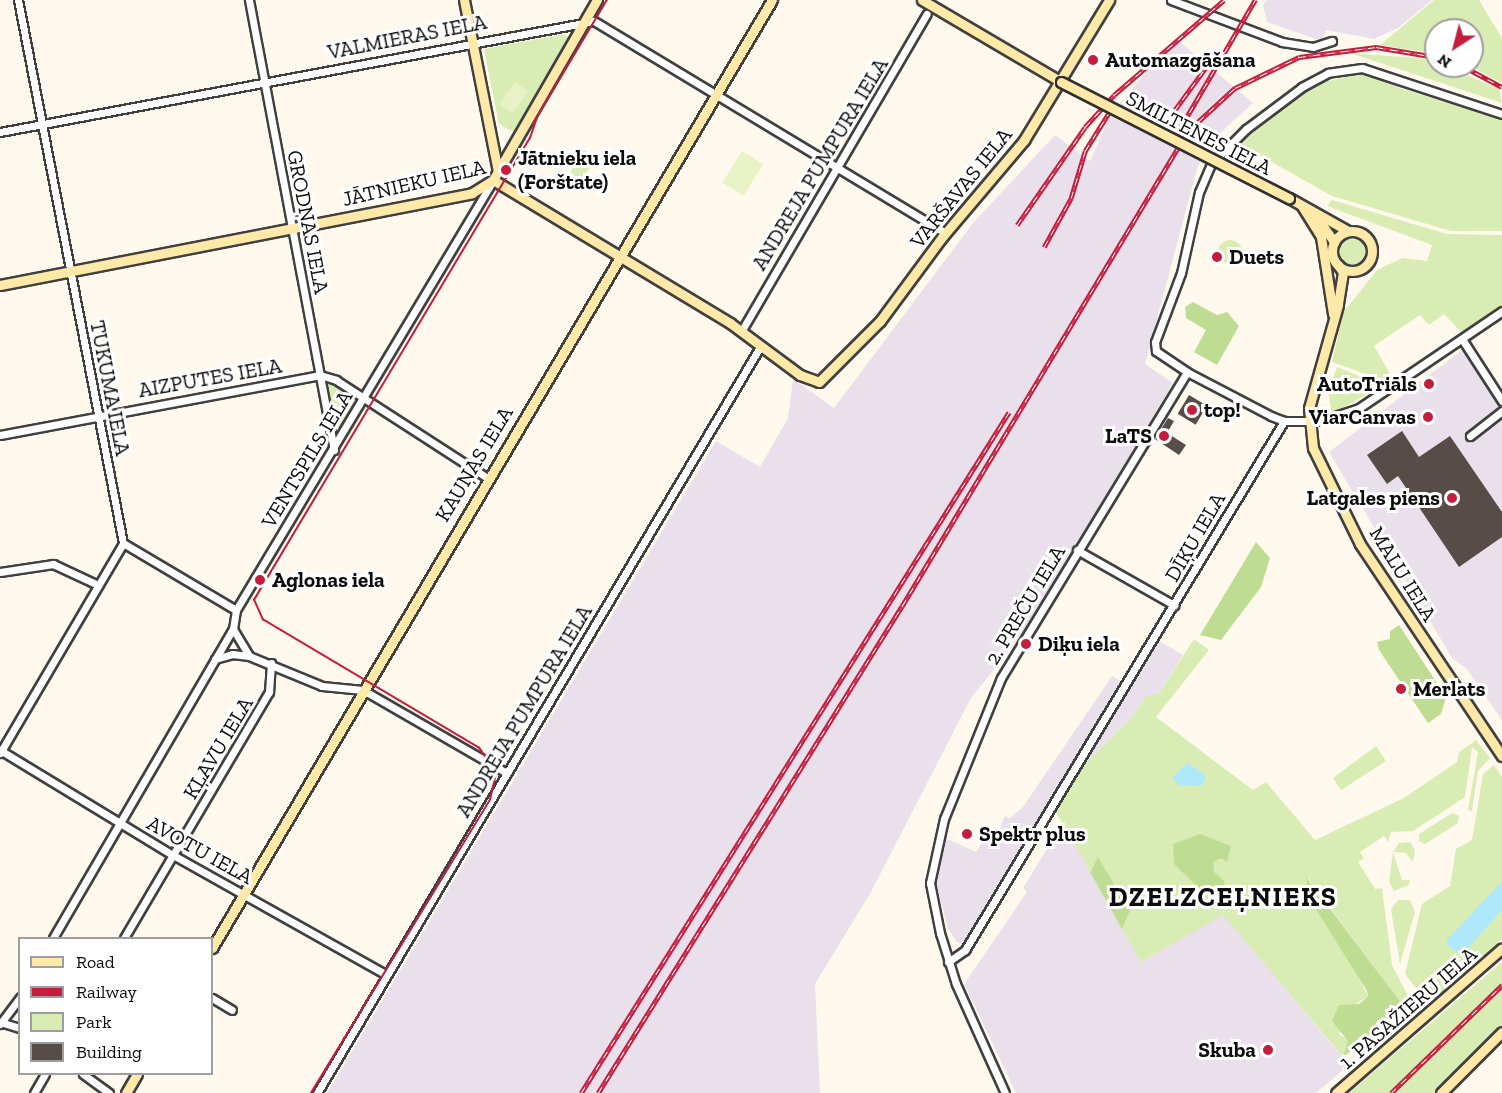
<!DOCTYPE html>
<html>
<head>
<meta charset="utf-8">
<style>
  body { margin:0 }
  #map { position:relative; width:1502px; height:1093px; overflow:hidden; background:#fff9ed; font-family:"Zilla Slab",serif }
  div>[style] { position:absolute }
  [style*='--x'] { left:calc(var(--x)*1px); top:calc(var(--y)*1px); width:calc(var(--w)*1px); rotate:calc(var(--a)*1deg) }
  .industrial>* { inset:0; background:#e9e0ec }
  .green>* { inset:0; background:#d9ecb4 }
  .round { border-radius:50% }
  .forest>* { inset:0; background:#bfdd92 }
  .pitch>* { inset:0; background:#e9f2c6; transform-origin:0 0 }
  .water>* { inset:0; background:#aee8fa }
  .building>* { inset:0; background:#564c48; transform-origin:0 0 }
  .roads { filter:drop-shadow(2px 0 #404040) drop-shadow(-2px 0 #404040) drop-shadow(0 2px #404040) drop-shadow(0 -2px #404040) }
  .street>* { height:7px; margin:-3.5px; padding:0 3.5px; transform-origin:3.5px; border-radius:3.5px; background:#fff }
  .secondary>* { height:9px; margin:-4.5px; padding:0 4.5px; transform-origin:4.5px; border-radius:4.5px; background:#ffe9a8 }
  .secondary>.ring { margin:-4.5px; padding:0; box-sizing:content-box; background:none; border:9px solid #ffe9a8; border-radius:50% }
  .tram>* { height:1.5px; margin:-0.75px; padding:0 0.75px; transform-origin:0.75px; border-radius:0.75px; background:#c51d3d }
  .rail>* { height:4.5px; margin-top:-2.25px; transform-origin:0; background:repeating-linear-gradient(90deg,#fff 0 7px,#c51d3d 0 14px); box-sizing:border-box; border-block:2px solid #c51d3d }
  .bridges { filter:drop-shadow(2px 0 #2f2f2f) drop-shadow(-2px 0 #2f2f2f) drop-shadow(0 2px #2f2f2f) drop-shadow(0 -2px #2f2f2f) }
  .secondary-bridge>* { height:9px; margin:-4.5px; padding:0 4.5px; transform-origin:4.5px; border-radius:4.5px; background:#ffe9a8 }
  .dots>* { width:16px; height:16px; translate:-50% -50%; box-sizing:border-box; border:3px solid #fff; border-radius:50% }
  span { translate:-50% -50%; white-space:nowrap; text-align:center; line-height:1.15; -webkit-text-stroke:6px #fff; paint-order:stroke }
  .street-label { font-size:21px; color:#0d0d0d }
  .poi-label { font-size:21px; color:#0d0d0d; font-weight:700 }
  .left { translate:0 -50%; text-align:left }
  .right { translate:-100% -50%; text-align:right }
  .district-label { font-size:27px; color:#0d0d0d; font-weight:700; letter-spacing:1.5px }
  .legend { position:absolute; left:18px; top:937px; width:195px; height:138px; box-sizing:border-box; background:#fff; border:2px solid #9e9e9e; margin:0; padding:8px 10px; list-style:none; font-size:18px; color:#0d0d0d }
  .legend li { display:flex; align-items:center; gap:12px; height:30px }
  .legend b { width:30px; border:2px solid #9e9e9e }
  .north { position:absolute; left:1424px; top:18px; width:60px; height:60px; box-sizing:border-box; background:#fff; border:2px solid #9e9e9e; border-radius:50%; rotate:216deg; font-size:16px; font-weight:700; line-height:24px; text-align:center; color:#0d0d0d }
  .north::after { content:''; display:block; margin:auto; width:21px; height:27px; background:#c51d3d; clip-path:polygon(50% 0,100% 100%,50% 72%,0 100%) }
</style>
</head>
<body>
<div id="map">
  <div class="industrial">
    <i style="clip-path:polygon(1267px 0,1432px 0,1398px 28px,1374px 39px,1326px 30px,1321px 41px,1267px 22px,1263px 5px)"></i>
    <i style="clip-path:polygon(1175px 38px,1253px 103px,1209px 143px,1197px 169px,1145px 364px,1173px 383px,1024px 632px,971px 698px,871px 892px,815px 984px,820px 1093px,327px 1093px,716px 441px,760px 467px,788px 418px,793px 379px,834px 408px,973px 223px,1055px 135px,1090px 161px,1111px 114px)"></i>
    <i style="clip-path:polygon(1462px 350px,1502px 398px,1502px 720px,1466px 668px,1452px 658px,1329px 452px)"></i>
    <i style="clip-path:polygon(1156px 639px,1183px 655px,1159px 693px,1145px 697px,1133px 716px,1071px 778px,969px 948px,957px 942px,948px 928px,936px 883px,945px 838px,976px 852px,982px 843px,995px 840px,1005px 816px,1010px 818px,1023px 807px,1112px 676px,1128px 685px)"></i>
    <i style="clip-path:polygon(1063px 823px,1141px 962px,1223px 914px,1349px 1065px,1316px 1093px,1016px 1093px,964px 984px,1027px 892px,1023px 888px)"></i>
  </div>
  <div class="green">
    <i style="clip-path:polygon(1434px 0,1479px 0,1502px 38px,1502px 83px,1470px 66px,1472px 30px,1436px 30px,1436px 54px,1380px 45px)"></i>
    <i style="clip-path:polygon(565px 34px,570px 41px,515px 133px,499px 124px,484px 49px)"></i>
    <i style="clip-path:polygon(1350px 53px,1429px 59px,1499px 89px,1502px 103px)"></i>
    <i style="clip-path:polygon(1357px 74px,1395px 81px,1399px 88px,1502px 119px,1502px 231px,1451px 231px,1332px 196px,1238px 143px,1316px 84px)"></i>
    <i style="clip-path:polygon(583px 150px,598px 158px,581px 179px,570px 173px)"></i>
    <i style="clip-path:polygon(1332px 200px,1447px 234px,1502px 235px,1502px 307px,1463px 334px,1444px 314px,1429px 325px,1420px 315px,1374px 346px,1389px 372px,1388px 382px,1332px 362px,1343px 313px,1377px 270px,1402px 258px,1427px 261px,1432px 245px,1327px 206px)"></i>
    <i class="round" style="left:1335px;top:234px;width:34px;height:34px"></i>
    <i class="round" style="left:1218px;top:240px;width:24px;height:24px"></i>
    <i style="clip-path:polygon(1337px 367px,1381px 385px,1381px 386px,1332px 414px,1328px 391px)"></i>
    <i style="clip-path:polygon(331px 382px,356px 404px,340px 428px,333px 424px,325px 386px)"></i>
    <i style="clip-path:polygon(1194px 639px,1209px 650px,1156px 717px,1253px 790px,1266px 782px,1315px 840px,1404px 798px,1457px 762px,1459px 752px,1476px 740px,1490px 758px,1478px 771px,1472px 811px,1468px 810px,1478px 752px,1472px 747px,1465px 797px,1413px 831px,1391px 832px,1388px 842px,1384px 836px,1360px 852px,1364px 858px,1358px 862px,1375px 889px,1382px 888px,1392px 965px,1411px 1002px,1409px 1021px,1403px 1016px,1403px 1005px,1307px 877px,1368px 996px,1354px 1005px,1339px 1034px,1349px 1041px,1343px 1057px,1223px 915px,1141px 962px,1122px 929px,1130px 911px,1098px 858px,1090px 871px,1053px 807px,1071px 778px,1133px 716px,1145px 697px,1159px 693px)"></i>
    <i style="clip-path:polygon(1376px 746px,1386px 761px,1341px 790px,1333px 778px)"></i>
    <i style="clip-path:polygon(1494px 765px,1502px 777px,1502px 939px,1436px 998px,1424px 999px,1405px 974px,1422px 904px,1450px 886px,1456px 849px,1472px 840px,1483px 774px)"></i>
    <i style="clip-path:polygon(1452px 813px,1459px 816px,1458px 823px,1425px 844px,1419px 841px,1419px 834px)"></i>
    <i style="clip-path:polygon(1410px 842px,1415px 850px,1413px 862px,1406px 853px,1393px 852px,1402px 880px,1410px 880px,1409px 885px,1394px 891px,1389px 882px,1393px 852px,1399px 843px)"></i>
    <i style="clip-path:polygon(1398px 900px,1410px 900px,1415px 912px,1400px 964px,1391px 909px)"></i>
    <i style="clip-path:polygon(1502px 962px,1502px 1027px,1434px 1093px,1349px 1093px)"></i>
  </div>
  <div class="forest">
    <i style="clip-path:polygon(1193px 302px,1217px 315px,1227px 312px,1239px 326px,1217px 365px,1194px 352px,1206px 330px,1186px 318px,1185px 307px)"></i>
    <i style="clip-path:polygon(1256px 542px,1270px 558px,1261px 587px,1221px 640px,1200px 635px)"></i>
    <i style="clip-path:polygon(1399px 625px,1446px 697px,1441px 714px,1428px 723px,1379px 650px,1377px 642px,1390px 639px,1390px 631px)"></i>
    <i style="clip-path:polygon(1200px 834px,1231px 846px,1227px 862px,1221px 858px,1213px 862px,1214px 872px,1225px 882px,1220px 893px,1203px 892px,1174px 864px,1173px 844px)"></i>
    <i style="clip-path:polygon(1098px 857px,1130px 911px,1122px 929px,1090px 872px)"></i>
    <i style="clip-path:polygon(1306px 877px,1403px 1005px,1402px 1023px,1360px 1059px,1352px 1050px,1343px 1057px,1348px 1041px,1332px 1021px,1339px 1005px,1359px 1004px,1368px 996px,1367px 991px,1309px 898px)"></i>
  </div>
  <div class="pitch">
    <i style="left:515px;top:82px;width:16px;height:27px;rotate:35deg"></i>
    <i style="left:742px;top:151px;width:25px;height:37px;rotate:32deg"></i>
  </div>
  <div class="water">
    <i style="clip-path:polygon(1187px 763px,1203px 773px,1206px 779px,1201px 786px,1179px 785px,1172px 778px)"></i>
    <i style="clip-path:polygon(1502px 881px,1502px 910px,1462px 955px,1449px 947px,1446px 941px)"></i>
  </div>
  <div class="building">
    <i style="left:1189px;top:395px;width:21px;height:22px;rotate:31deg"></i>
    <i style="clip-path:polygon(1168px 418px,1174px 421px,1167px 433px,1186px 445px,1179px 455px,1155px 439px)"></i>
    <i style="clip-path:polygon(1402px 431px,1419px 457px,1450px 436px,1502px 512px,1502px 537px,1459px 567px,1398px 476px,1387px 484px,1367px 455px)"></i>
  </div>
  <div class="roads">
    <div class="street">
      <i style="--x:249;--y:0;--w:458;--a:79.3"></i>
      <i style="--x:1171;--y:0;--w:119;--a:20.7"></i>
      <i style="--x:1282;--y:42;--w:31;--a:9"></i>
      <i style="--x:1313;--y:47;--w:20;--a:-18"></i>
      <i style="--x:1502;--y:114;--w:147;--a:-161.8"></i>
      <i style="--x:1362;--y:68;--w:34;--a:172"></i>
      <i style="--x:1328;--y:73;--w:30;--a:152"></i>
      <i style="--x:1302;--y:87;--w:70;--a:143.1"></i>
      <i style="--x:1246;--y:129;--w:49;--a:135"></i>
      <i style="--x:1211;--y:164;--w:30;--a:113"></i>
      <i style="--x:1199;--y:192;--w:83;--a:102.5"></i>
      <i style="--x:1181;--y:273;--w:74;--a:110.6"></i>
      <i style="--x:1155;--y:342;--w:9;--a:84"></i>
      <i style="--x:1156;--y:351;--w:37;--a:34"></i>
      <i style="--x:1187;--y:372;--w:95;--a:27.6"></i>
      <i style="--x:1271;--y:416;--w:14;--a:21"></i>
      <i style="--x:1284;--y:421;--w:36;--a:0"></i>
      <i style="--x:1320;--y:421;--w:41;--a:-18.4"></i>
      <i style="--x:1359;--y:408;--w:173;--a:-34.1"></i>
      <i style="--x:0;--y:132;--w:604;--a:-10.58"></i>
      <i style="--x:594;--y:21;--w:411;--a:31.1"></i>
      <i style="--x:742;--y:330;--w:366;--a:-59.7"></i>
      <i style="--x:1462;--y:339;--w:74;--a:57.2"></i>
      <i style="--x:0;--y:435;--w:326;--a:-10.6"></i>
      <i style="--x:320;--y:375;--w:17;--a:17"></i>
      <i style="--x:336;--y:380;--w:179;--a:32.9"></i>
      <i style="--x:1470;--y:436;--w:41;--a:-38"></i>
      <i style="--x:123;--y:543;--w:131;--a:30.7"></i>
      <i style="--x:1077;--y:550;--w:112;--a:29.6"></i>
      <i style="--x:0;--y:572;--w:54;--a:-8.6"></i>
      <i style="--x:53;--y:564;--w:50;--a:25"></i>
      <i style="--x:233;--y:629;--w:31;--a:59"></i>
      <i style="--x:215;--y:659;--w:18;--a:-16"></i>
      <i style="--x:232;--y:654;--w:17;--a:7"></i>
      <i style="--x:249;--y:656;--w:79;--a:22.3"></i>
      <i style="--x:322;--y:686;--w:41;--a:5.6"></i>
      <i style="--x:363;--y:690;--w:166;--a:30"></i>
      <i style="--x:0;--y:750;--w:202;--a:31.3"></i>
      <i style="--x:173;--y:855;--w:245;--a:29.3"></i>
      <i style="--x:0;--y:753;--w:243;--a:-59.6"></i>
      <i style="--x:123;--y:543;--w:553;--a:-100.94"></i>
      <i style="--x:53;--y:938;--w:358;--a:-59.8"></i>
      <i style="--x:233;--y:629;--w:19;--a:-81"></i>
      <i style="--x:236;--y:610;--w:499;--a:-59.1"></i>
      <i style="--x:124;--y:938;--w:286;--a:-59.5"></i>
      <i style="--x:269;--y:692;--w:29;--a:-86"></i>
      <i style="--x:948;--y:962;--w:21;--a:-35"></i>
      <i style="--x:965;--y:950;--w:618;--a:-58.91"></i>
      <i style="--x:212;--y:998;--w:23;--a:31"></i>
      <i style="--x:0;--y:1022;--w:21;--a:17"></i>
      <i style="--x:0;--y:1024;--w:34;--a:-53"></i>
      <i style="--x:83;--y:1074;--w:32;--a:36"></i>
      <i style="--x:34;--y:1093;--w:22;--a:-60"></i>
      <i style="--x:317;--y:1093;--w:868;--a:-59.3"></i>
      <i style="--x:1005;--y:1093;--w:120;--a:-114.2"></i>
      <i style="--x:956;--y:984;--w:53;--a:-107.4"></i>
      <i style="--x:940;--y:933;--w:51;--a:-101.3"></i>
      <i style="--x:930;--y:883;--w:66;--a:-77.7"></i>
      <i style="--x:944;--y:819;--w:152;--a:-68"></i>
      <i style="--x:1001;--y:678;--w:358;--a:-58.7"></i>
    </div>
    <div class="secondary">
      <i style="--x:464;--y:0;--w:174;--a:78.8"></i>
      <i style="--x:922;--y:0;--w:161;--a:30.5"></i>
      <i style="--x:493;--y:180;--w:208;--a:-60"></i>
      <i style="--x:1289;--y:198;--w:68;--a:29.2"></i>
      <i style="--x:1302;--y:206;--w:36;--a:58"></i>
      <i style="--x:1321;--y:237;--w:78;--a:81.1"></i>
      <i style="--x:1316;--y:216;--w:32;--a:55"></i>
      <i class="ring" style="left:1332px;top:231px;width:31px;height:31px"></i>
      <i style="--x:1338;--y:265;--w:9;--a:54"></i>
      <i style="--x:1343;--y:272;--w:33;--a:99"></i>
      <i style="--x:1338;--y:305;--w:107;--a:105.7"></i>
      <i style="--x:1309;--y:408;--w:40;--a:84.3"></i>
      <i style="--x:1313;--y:448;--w:107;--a:63.9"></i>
      <i style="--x:1360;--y:544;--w:255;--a:56.2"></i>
      <i style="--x:0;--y:285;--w:481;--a:-11"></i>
      <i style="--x:472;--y:193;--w:25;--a:-32"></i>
      <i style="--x:493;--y:180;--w:277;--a:31.1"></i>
      <i style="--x:730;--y:323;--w:87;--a:36.6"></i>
      <i style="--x:800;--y:375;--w:20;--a:20"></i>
      <i style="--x:819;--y:382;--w:86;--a:-45"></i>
      <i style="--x:880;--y:321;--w:106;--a:-53.5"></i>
      <i style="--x:943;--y:236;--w:126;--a:-49.8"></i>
      <i style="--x:1024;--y:140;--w:164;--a:-58.7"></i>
      <i style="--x:212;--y:948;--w:1101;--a:-59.43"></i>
      <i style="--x:126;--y:1093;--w:22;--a:-60"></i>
      <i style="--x:1336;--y:1093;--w:220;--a:-41.1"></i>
      <i style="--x:1441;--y:1093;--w:86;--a:-45"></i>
    </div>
  </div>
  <div class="tram">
    <i style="--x:533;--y:124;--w:144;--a:-59.2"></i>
    <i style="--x:311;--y:1093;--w:343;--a:-58.6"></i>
    <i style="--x:490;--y:800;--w:28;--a:-77"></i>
    <i style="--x:496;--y:773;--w:30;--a:-124"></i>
    <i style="--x:479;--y:748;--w:251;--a:-149.3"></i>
    <i style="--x:263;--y:620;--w:22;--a:-114"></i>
    <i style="--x:254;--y:600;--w:538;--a:-59.15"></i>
    <i style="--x:530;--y:138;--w:21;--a:-71"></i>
  </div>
  <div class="rail">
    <i style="--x:1463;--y:66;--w:44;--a:28.3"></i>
    <i style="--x:1166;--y:122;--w:78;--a:-53.9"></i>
    <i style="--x:1175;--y:137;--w:159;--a:-59.7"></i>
    <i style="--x:1017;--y:225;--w:119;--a:-55.2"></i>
    <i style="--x:1085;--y:127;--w:43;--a:-47.8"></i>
    <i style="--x:1114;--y:95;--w:145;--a:-40.8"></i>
    <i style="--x:1044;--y:247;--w:56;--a:-61.1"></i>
    <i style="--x:1071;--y:198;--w:49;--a:-73.4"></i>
    <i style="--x:1085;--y:151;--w:57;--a:-58"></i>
    <i style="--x:581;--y:1093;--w:804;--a:-57.85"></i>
    <i style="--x:598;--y:1093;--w:574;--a:-58.03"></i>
    <i style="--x:902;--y:606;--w:554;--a:-58.95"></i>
    <i style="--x:1188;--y:131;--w:64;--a:-42.5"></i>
    <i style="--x:1235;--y:88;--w:71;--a:-25.8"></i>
    <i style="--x:1299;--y:57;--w:78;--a:-7.4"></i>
    <i style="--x:1376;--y:47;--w:61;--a:9.5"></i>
    <i style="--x:1391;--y:1093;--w:155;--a:-44.2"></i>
  </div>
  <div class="bridges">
    <div class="secondary-bridge">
      <i style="--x:1061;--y:82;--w:256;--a:27"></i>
    </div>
  </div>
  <div class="dots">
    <i style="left:1093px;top:60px;background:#c51d3d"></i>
    <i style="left:506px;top:170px;background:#c51d3d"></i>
    <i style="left:1217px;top:257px;background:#c51d3d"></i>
    <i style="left:1429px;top:384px;background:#c51d3d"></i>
    <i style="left:1192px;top:410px;background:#c51d3d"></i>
    <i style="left:1428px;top:417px;background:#c51d3d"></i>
    <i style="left:1164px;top:436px;background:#c51d3d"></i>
    <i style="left:1452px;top:498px;background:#c51d3d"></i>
    <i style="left:260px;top:580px;background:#c51d3d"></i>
    <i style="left:1026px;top:644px;background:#c51d3d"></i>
    <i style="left:1401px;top:689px;background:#c51d3d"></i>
    <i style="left:967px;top:834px;background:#c51d3d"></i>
    <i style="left:1268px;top:1050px;background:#c51d3d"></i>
  </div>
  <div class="street-label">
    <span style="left:407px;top:37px;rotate:-11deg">VALMIERAS IELA</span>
    <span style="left:1199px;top:133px;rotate:27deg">SMILTENES IELA</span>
    <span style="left:820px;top:164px;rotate:-59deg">ANDREJA PUMPURA IELA</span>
    <span style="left:414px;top:183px;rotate:-13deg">JĀTNIEKU IELA</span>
    <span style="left:961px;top:188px;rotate:-51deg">VARŠAVAS IELA</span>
    <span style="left:308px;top:222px;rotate:79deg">GRODŅAS IELA</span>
    <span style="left:210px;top:378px;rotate:-10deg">AIZPUTES IELA</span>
    <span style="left:110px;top:388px;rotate:79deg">TUKUMA IELA</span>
    <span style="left:307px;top:459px;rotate:-59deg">VENTSPILS IELA</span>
    <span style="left:474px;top:464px;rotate:-59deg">KAUŅAS IELA</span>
    <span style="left:1195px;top:537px;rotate:-60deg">DĪĶU IELA</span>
    <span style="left:1403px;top:574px;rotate:58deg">MALU IELA</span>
    <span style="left:1025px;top:605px;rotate:-59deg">2. PREČU IELA</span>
    <span style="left:524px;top:711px;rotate:-59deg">ANDREJA PUMPURA IELA</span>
    <span style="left:218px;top:748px;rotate:-59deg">KĻAVU IELA</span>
    <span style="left:200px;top:850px;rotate:29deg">AVOTU IELA</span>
    <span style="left:1408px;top:1008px;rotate:-41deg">1. PASAŽIERU IELA</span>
  </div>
  <div class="poi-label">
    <span class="left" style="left:1105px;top:60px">Automazgāšana</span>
    <span class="left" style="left:518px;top:170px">Jātnieku iela<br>(Forštate)</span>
    <span class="left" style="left:1229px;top:257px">Duets</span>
    <span class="right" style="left:1417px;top:384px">AutoTriāls</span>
    <span class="left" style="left:1204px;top:410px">top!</span>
    <span class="right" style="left:1416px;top:417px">ViarCanvas</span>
    <span class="right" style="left:1152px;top:436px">LaTS</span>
    <span class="right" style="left:1440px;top:498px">Latgales piens</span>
    <span class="left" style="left:272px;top:580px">Aglonas iela</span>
    <span class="left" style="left:1038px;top:644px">Diķu iela</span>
    <span class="left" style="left:1413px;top:689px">Merlats</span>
    <span class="left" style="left:979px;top:834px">Spektr plus</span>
    <span class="right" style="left:1256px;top:1050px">Skuba</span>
  </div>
  <div class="district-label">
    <span style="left:1223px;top:898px">DZELZCEĻNIEKS</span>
  </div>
  <ul class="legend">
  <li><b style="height:8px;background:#ffe9a8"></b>Road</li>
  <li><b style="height:8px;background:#c51d3d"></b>Railway</li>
  <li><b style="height:16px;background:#d9ecb4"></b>Park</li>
  <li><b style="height:16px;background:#564c48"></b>Building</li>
  </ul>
  <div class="north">N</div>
</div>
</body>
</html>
